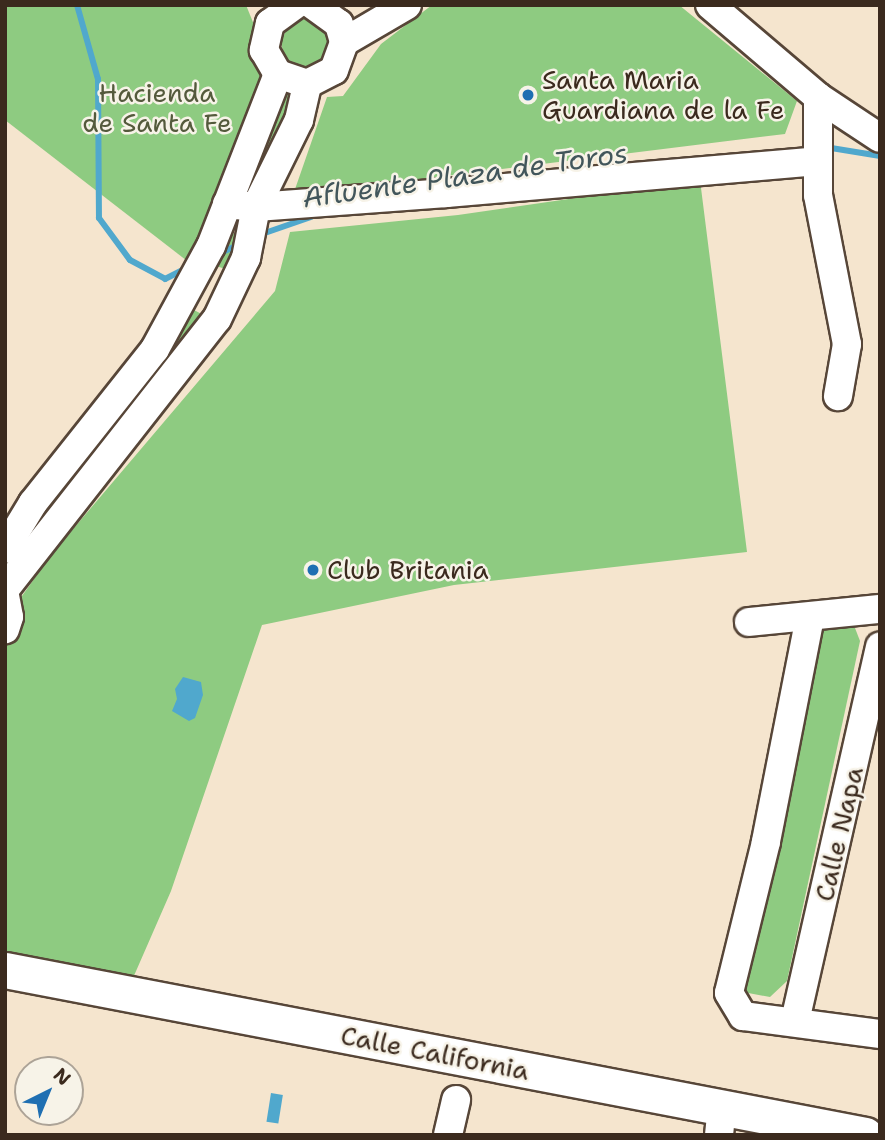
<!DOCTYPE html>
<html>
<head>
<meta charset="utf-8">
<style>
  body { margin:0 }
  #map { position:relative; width:885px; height:1140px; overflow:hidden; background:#f5e5ce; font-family:"Shantell Sans",sans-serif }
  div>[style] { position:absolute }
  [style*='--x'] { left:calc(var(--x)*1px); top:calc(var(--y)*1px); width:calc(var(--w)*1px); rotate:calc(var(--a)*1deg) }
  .green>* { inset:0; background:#8ecb81 }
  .water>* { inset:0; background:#50a8cd; transform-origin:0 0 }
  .stream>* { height:6px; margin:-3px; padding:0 3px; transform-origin:3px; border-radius:3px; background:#50a8cd }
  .roads { filter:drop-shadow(2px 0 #574638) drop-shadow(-2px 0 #574638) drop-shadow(0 2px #574638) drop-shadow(0 -2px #574638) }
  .minor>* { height:28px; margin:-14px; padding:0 14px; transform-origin:14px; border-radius:14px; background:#fff }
  .major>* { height:35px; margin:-17.5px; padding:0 17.5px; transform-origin:17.5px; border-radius:17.5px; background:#fff }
  .dots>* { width:19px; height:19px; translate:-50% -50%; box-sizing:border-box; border:4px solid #f7f3e8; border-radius:50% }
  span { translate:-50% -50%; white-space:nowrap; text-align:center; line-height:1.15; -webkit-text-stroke:5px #f7f3e8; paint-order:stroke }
  .poi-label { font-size:26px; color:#3b2a1e }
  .left { translate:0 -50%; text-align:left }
  .park-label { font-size:26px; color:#545a3c }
  .street-label { font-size:26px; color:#3b2a1e }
  .water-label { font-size:28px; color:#42565b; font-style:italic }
  .frame { position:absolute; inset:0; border:7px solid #3b2a1e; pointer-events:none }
  .north { position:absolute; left:14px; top:1056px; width:70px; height:70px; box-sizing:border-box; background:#f7f3e8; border:2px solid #aca397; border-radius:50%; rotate:43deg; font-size:19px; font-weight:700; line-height:28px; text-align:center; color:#3b2a1e }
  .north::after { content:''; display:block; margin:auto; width:24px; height:32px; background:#1f6fb2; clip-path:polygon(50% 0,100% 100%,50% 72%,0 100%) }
</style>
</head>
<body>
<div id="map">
  <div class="green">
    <i style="clip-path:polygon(5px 5px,246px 5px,271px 67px,204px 274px,5px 120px)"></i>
    <i style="clip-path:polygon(432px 5px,679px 5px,797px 101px,785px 134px,293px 195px,327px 97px,343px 96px,381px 44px)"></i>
    <i style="clip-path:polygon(310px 15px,320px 16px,340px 56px,300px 74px,284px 60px,281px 40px,291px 22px)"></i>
    <i style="clip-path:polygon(284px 86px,298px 93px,271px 173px,253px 167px)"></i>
    <i style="clip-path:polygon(700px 180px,747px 552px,454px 585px,262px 625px,171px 891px,133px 978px,5px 951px,5px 620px,51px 555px,275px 291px,290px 232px,458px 215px)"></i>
    <i style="clip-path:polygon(232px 233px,251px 240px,238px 273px,216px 266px)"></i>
    <i style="clip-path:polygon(194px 310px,211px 319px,5px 569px,5px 558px,146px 383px)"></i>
    <i style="clip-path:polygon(842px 623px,855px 628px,860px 641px,787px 981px,770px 997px,743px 992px,818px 633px)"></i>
  </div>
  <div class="water">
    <i style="clip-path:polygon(183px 677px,201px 682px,203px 695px,195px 718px,189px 721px,172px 711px,177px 699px,175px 689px)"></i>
    <i style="left:271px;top:1093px;width:12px;height:29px;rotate:9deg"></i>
  </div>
  <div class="stream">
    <i style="--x:77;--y:5;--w:77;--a:74.2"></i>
    <i style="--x:98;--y:79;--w:139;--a:89.6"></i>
    <i style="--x:99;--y:218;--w:52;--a:53.6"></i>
    <i style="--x:130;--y:260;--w:40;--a:28"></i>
    <i style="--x:165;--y:279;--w:27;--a:-27"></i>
    <i style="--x:825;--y:147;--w:56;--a:9.3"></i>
    <i style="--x:259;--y:235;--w:55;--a:-19.1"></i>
    <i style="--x:218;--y:254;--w:24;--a:-24"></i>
  </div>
  <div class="roads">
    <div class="minor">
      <i style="--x:295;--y:5;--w:31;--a:144"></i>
      <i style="--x:270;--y:23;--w:28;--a:103"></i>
      <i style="--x:264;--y:50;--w:28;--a:60"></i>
      <i style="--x:278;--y:74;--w:31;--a:19"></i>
      <i style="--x:307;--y:84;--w:30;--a:-27"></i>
      <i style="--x:334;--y:70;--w:30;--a:-70"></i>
      <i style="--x:344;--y:42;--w:19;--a:-106"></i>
      <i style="--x:339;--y:24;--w:32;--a:-144"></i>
      <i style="--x:710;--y:5;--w:142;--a:40.4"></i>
      <i style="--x:818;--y:97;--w:74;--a:33.5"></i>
      <i style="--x:344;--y:42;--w:73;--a:-30.4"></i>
      <i style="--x:818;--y:97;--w:98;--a:90"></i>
      <i style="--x:818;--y:195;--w:152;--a:79"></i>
      <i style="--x:847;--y:344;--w:53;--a:99.8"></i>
      <i style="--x:227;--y:204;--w:29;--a:6"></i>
      <i style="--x:256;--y:207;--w:191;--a:-4.2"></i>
      <i style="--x:446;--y:193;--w:371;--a:-4.9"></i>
      <i style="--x:5;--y:549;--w:54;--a:-58.7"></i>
      <i style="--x:33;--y:503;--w:196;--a:-51.6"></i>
      <i style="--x:155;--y:349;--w:117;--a:-61.5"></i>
      <i style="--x:211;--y:246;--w:185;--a:-68.7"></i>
      <i style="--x:5;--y:589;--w:343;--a:-51.9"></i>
      <i style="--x:217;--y:319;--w:68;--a:-64.6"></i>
      <i style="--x:246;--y:258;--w:52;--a:-78.9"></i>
      <i style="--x:256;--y:207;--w:97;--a:-63.7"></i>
      <i style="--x:299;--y:120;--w:37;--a:-77"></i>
      <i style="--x:5;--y:596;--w:21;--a:79"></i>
      <i style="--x:9;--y:617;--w:13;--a:108"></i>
      <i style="--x:810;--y:617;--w:229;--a:101.1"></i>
      <i style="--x:766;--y:842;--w:155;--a:103.8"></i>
      <i style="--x:729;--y:993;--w:27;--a:59"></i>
      <i style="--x:743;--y:1016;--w:138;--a:7.5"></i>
      <i style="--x:749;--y:622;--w:132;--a:-5.7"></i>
      <i style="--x:795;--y:1021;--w:384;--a:-77.2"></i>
      <i style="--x:448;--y:1135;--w:36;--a:-77"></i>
      <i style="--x:719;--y:1135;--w:27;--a:-84"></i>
    </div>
    <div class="major">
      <i style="--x:5;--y:970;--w:876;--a:10.86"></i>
    </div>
  </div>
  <div class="dots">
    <i style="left:528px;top:95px;background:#1f6fb2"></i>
    <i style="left:313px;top:570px;background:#1f6fb2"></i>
  </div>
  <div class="poi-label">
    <span class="left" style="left:542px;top:95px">Santa Maria<br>Guardiana de la Fe</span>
    <span class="left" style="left:327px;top:570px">Club Britania</span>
  </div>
  <div class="park-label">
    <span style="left:157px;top:108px">Hacienda<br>de Santa Fe</span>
  </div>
  <div class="street-label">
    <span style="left:839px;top:834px;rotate:-77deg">Calle Napa</span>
    <span style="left:435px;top:1053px;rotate:11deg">Calle California</span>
  </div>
  <div class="water-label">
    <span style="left:465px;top:175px;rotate:-8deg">Afluente Plaza de Toros</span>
  </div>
  <div class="frame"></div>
  <div class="north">N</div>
</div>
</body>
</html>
